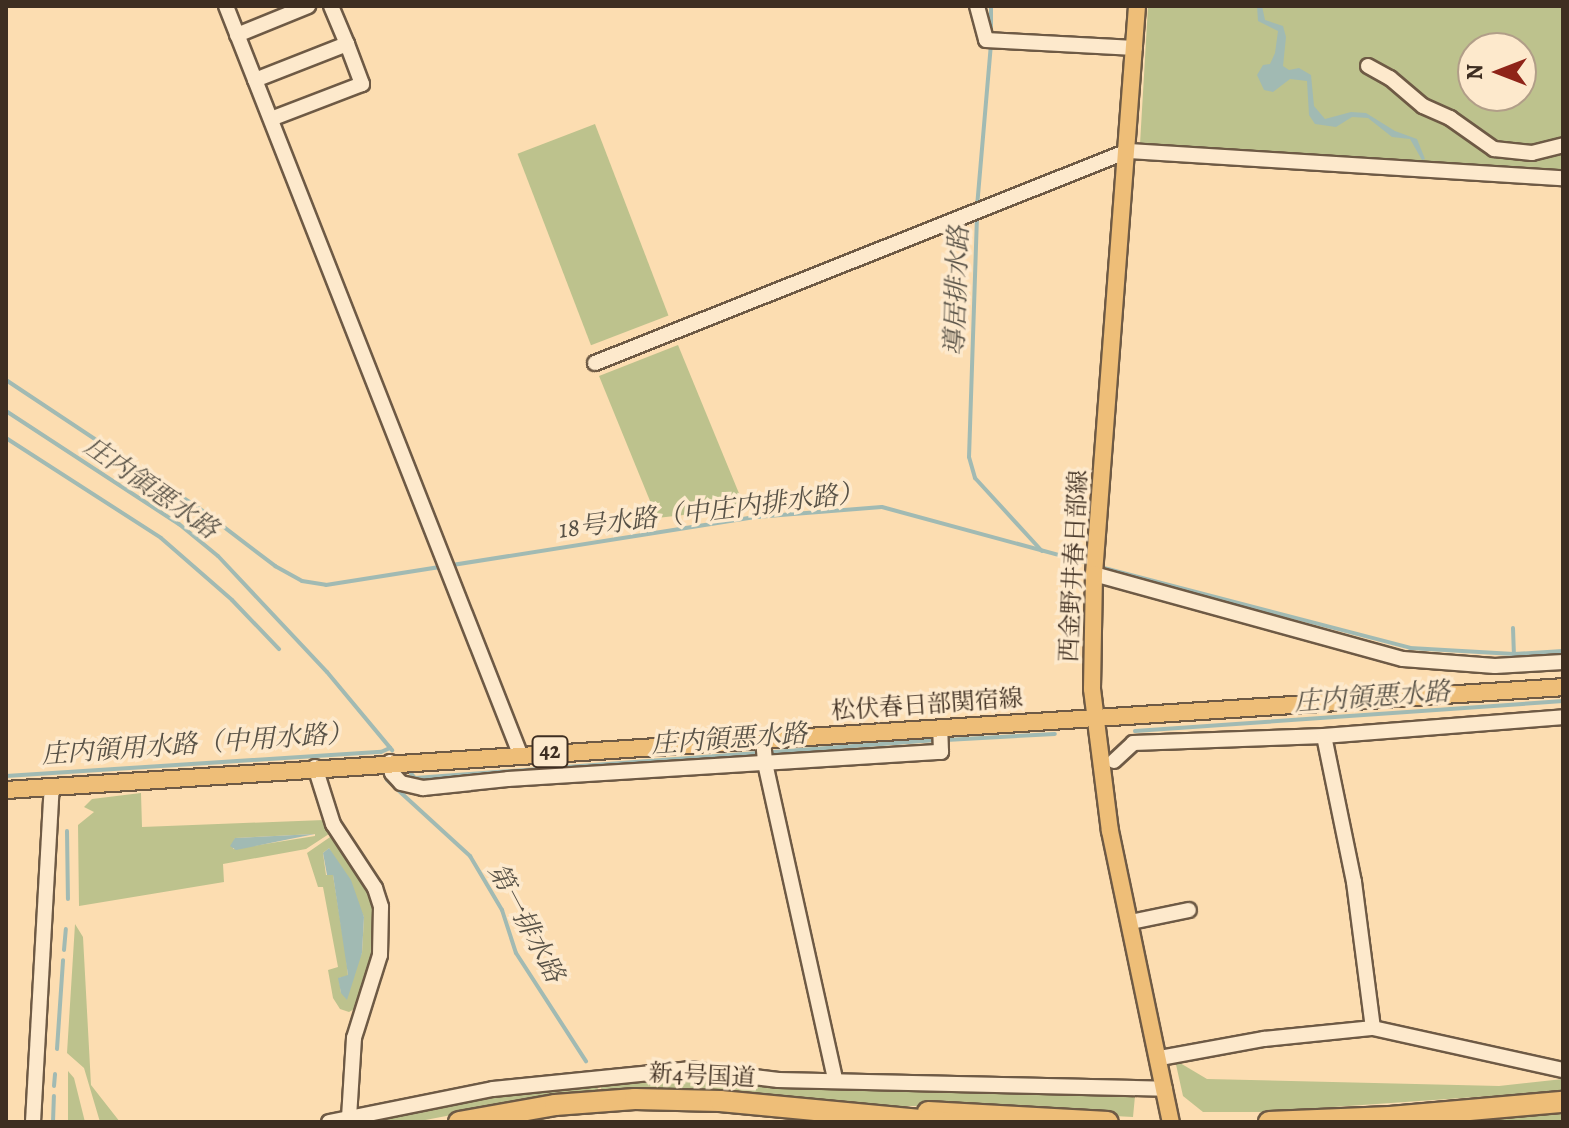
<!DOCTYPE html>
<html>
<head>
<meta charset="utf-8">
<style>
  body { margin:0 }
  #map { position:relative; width:1569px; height:1128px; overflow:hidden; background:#fcddb1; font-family:Alegreya,"Noto Serif JP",serif }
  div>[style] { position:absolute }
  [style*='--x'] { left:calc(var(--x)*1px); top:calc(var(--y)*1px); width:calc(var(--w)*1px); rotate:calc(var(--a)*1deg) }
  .green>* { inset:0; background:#bdc28d; transform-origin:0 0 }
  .water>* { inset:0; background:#a1bab3 }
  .stream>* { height:4px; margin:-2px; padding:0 2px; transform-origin:2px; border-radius:2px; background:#a1bab3 }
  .roads { filter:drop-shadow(2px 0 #6e5a45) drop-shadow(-2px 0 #6e5a45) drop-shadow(0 2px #6e5a45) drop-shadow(0 -2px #6e5a45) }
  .minor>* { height:14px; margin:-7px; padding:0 7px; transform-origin:7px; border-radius:7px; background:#fde9cc }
  .major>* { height:16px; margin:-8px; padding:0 8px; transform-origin:8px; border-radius:8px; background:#eebe78 }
  .highway>* { height:20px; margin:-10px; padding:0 10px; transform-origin:10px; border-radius:10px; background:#eebe78 }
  span { translate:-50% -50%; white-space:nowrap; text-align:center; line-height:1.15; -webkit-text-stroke:7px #fde9cc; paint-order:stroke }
  .shield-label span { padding:2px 6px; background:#fde9cc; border:2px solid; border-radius:6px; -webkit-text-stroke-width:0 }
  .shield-label { font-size:22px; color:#3e2e21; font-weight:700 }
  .street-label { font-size:24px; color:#3e2e21 }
  .water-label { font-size:26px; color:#575146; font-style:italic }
  .frame { position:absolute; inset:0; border:8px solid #3e2e21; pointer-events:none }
  .north { position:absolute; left:1457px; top:32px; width:80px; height:80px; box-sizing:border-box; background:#fde9cc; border:2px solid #b19e88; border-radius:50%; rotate:270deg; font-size:22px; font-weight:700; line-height:32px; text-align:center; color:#3e2e21 }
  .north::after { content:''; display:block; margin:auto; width:28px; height:36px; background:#8f2418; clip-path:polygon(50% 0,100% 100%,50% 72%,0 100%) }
</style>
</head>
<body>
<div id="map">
  <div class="green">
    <i style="clip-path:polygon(evenodd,1148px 6px,1563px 6px,1563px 174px,1140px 144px,1148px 6px,1473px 48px,1521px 48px,1521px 96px,1473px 96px,1473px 48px)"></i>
    <i style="left:595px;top:124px;width:205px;height:83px;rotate:69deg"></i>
    <i style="clip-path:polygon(678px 345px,745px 508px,657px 518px,599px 376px)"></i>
    <i style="clip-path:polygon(evenodd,141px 793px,142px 827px,324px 820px,332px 832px,306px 849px,223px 864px,224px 882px,79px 906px,78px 825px,94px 812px,84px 807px,92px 799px,141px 793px,315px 834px,315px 836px,233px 849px,235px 838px,315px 834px)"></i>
    <i style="clip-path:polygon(evenodd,333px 835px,361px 875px,376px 916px,372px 958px,356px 1008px,349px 1012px,340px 1009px,333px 998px,328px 970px,338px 967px,323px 887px,318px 887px,307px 853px,333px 835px,329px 848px,364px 917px,362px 953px,341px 993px,339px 978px,348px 976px,346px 956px,333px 875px,326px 875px,323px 853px,329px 848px)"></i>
    <i style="clip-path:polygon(75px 924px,83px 937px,91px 1085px,120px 1122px,100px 1122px,84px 1068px,67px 1053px)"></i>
    <i style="clip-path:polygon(1175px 1060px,1207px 1079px,1499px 1086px,1563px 1079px,1563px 1091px,1264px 1112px,1203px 1112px,1183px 1096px)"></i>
    <i style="clip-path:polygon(68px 1071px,74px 1078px,85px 1122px,68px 1122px)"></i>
    <i style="clip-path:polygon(690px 1075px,1118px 1094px,1135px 1096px,1133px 1117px,927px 1106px,857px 1106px,716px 1091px,603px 1093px,599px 1083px)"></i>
    <i style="clip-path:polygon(595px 1083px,600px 1093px,524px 1101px,415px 1122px,353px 1122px,448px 1103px)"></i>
    <i style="clip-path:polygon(1563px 1109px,1563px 1122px,1441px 1122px)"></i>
  </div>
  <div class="water">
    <i style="clip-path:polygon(1257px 6px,1262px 6px,1265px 20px,1283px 26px,1286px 37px,1283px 66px,1289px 70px,1299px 68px,1311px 75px,1314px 106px,1325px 119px,1351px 112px,1366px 113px,1395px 131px,1417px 139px,1425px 159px,1422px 160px,1410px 139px,1392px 137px,1368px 118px,1352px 117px,1336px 127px,1315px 124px,1309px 115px,1307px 81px,1290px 79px,1273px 92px,1264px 90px,1257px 75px,1263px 65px,1270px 64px,1275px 53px,1278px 31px,1258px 21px)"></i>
    <i style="clip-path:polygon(315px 834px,236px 850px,230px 846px,235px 838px)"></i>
    <i style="clip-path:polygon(329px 848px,351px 880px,364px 917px,362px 953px,347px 1000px,341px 993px,338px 978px,348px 975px,333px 875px,327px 875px,323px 853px)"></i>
  </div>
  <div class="stream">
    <i style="--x:991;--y:36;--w:30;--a:-90"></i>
    <i style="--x:977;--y:207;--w:164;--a:-85.1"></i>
    <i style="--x:977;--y:216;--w:241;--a:91.9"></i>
    <i style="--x:969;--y:457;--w:22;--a:74"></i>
    <i style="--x:975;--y:478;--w:99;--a:47.5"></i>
    <i style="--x:6;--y:380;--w:232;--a:33.6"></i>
    <i style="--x:199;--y:508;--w:96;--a:37.3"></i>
    <i style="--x:275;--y:566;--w:31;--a:29"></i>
    <i style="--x:302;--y:581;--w:24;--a:9"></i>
    <i style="--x:326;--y:585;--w:436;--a:-9"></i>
    <i style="--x:757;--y:517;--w:125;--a:-4.6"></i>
    <i style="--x:882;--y:507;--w:218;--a:15.2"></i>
    <i style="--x:6;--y:411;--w:207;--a:33.2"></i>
    <i style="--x:179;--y:524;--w:50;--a:39.4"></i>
    <i style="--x:218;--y:556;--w:159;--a:46.8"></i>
    <i style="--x:327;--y:672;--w:102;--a:50.2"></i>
    <i style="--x:6;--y:438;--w:184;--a:32.8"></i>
    <i style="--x:161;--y:538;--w:94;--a:41.1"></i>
    <i style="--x:232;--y:600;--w:68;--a:46.2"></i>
    <i style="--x:1100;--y:567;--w:320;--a:14.6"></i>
    <i style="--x:1410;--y:648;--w:104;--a:3.3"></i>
    <i style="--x:1514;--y:654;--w:49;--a:-3.5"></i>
    <i style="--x:1513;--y:628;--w:26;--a:88"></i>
    <i style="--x:1135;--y:731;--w:429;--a:-4"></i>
    <i style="--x:946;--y:740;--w:109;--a:-3.2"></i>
    <i style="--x:408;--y:770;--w:11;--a:49"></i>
    <i style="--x:415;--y:778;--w:523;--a:-4.16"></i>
    <i style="--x:6;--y:776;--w:376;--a:-3.7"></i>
    <i style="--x:381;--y:752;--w:10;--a:-24"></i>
    <i style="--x:387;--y:780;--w:113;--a:42.5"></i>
    <i style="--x:470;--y:856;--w:63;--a:59.3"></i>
    <i style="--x:502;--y:910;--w:45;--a:72"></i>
    <i style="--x:516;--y:953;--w:129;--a:57.1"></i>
    <i style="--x:67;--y:831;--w:68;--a:89.2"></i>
    <i style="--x:64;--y:950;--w:21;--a:-85"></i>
    <i style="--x:57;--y:1049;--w:89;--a:-86.1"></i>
    <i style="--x:54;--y:1086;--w:12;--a:-85"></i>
    <i style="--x:53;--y:1122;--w:26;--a:-88"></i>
  </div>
  <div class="roads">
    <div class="minor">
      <i style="--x:226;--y:6;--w:804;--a:68.54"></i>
      <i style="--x:331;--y:6;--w:41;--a:67.2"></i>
      <i style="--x:977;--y:6;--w:35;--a:75"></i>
      <i style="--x:986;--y:40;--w:149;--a:3.1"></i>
      <i style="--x:237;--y:35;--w:77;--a:-22.2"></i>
      <i style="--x:1368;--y:66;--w:25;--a:29"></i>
      <i style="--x:1390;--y:78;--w:43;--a:40.3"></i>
      <i style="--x:1423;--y:106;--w:30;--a:24"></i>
      <i style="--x:1450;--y:118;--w:54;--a:35.2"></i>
      <i style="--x:1494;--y:149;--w:38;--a:6"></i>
      <i style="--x:1532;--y:153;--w:32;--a:-14"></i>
      <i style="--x:255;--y:80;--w:99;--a:-21.4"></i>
      <i style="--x:347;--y:44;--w:43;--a:69.4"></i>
      <i style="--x:362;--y:84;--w:97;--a:159"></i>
      <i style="--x:595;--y:363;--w:574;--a:-21.69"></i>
      <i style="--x:1128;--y:151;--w:436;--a:3.6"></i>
      <i style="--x:1094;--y:574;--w:320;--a:15.4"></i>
      <i style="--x:1403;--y:659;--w:92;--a:4.4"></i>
      <i style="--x:1495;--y:666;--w:68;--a:-3.4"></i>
      <i style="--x:1324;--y:736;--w:149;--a:78.4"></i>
      <i style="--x:1354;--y:882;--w:147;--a:82.6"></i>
      <i style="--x:763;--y:739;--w:24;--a:85"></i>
      <i style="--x:765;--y:763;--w:325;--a:77.5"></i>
      <i style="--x:1114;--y:761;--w:26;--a:-43"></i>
      <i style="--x:1133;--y:743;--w:191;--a:-2.1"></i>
      <i style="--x:1324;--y:736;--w:240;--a:-4.5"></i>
      <i style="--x:390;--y:762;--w:11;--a:80"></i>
      <i style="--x:392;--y:773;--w:13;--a:48"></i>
      <i style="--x:401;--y:783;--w:23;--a:13"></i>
      <i style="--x:423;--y:788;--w:85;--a:-6"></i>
      <i style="--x:508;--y:779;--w:434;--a:-3.6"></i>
      <i style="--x:941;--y:752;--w:24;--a:-92"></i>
      <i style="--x:315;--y:767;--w:60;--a:72.5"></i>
      <i style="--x:333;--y:824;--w:77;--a:56.7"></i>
      <i style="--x:375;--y:888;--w:20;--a:72"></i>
      <i style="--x:381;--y:907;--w:48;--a:91.2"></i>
      <i style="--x:380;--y:955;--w:87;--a:107.4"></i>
      <i style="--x:354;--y:1038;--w:79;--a:93.6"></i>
      <i style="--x:1131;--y:922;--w:59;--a:-11.7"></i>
      <i style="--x:1160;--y:1058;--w:106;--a:-10.4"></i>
      <i style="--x:1264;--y:1039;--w:110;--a:-5.8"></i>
      <i style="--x:1373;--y:1028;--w:195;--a:12.5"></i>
      <i style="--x:33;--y:1122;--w:336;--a:-86.8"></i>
      <i style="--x:329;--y:1122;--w:167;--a:-11.4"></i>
      <i style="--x:493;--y:1089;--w:197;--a:-5.8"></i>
      <i style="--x:689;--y:1069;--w:90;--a:7"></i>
      <i style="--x:778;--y:1080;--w:387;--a:1.3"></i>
    </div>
    <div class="major">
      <i style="--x:1137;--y:6;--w:570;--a:94.33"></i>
      <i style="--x:1094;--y:574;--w:115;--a:91"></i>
      <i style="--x:1092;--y:689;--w:143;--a:82.8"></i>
      <i style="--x:1110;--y:831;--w:297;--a:78.2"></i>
      <i style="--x:6;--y:790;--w:1560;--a:-3.78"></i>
    </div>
    <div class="highway">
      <i style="--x:928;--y:1112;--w:180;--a:3.2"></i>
      <i style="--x:459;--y:1122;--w:97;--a:-10"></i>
      <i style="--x:555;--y:1105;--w:80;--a:-4.3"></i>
      <i style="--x:635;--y:1099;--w:85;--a:1.3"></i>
      <i style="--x:720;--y:1101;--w:225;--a:5.4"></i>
      <i style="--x:1269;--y:1122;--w:121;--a:-2.4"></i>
      <i style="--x:1390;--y:1117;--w:174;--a:-5"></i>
    </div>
  </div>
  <div class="shield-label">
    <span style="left:550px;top:752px">42</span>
  </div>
  <div class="street-label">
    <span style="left:1074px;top:566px;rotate:-87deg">西金野井春日部線</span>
    <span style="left:927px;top:705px;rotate:-4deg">松伏春日部関宿線</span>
    <span style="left:702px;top:1076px;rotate:3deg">新4号国道</span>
  </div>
  <div class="water-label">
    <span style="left:957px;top:291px;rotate:-88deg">導居排水路</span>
    <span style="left:151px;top:488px;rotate:35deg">庄内領悪水路</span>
    <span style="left:711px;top:511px;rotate:-7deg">18号水路（中庄内排水路）</span>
    <span style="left:1372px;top:697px;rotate:-4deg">庄内領悪水路</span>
    <span style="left:729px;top:739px;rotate:-4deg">庄内領悪水路</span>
    <span style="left:197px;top:744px;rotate:-4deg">庄内領用水路（中用水路）</span>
    <span style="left:526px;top:923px;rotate:62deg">第一排水路</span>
  </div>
  <div class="frame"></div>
  <div class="north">N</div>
</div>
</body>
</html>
